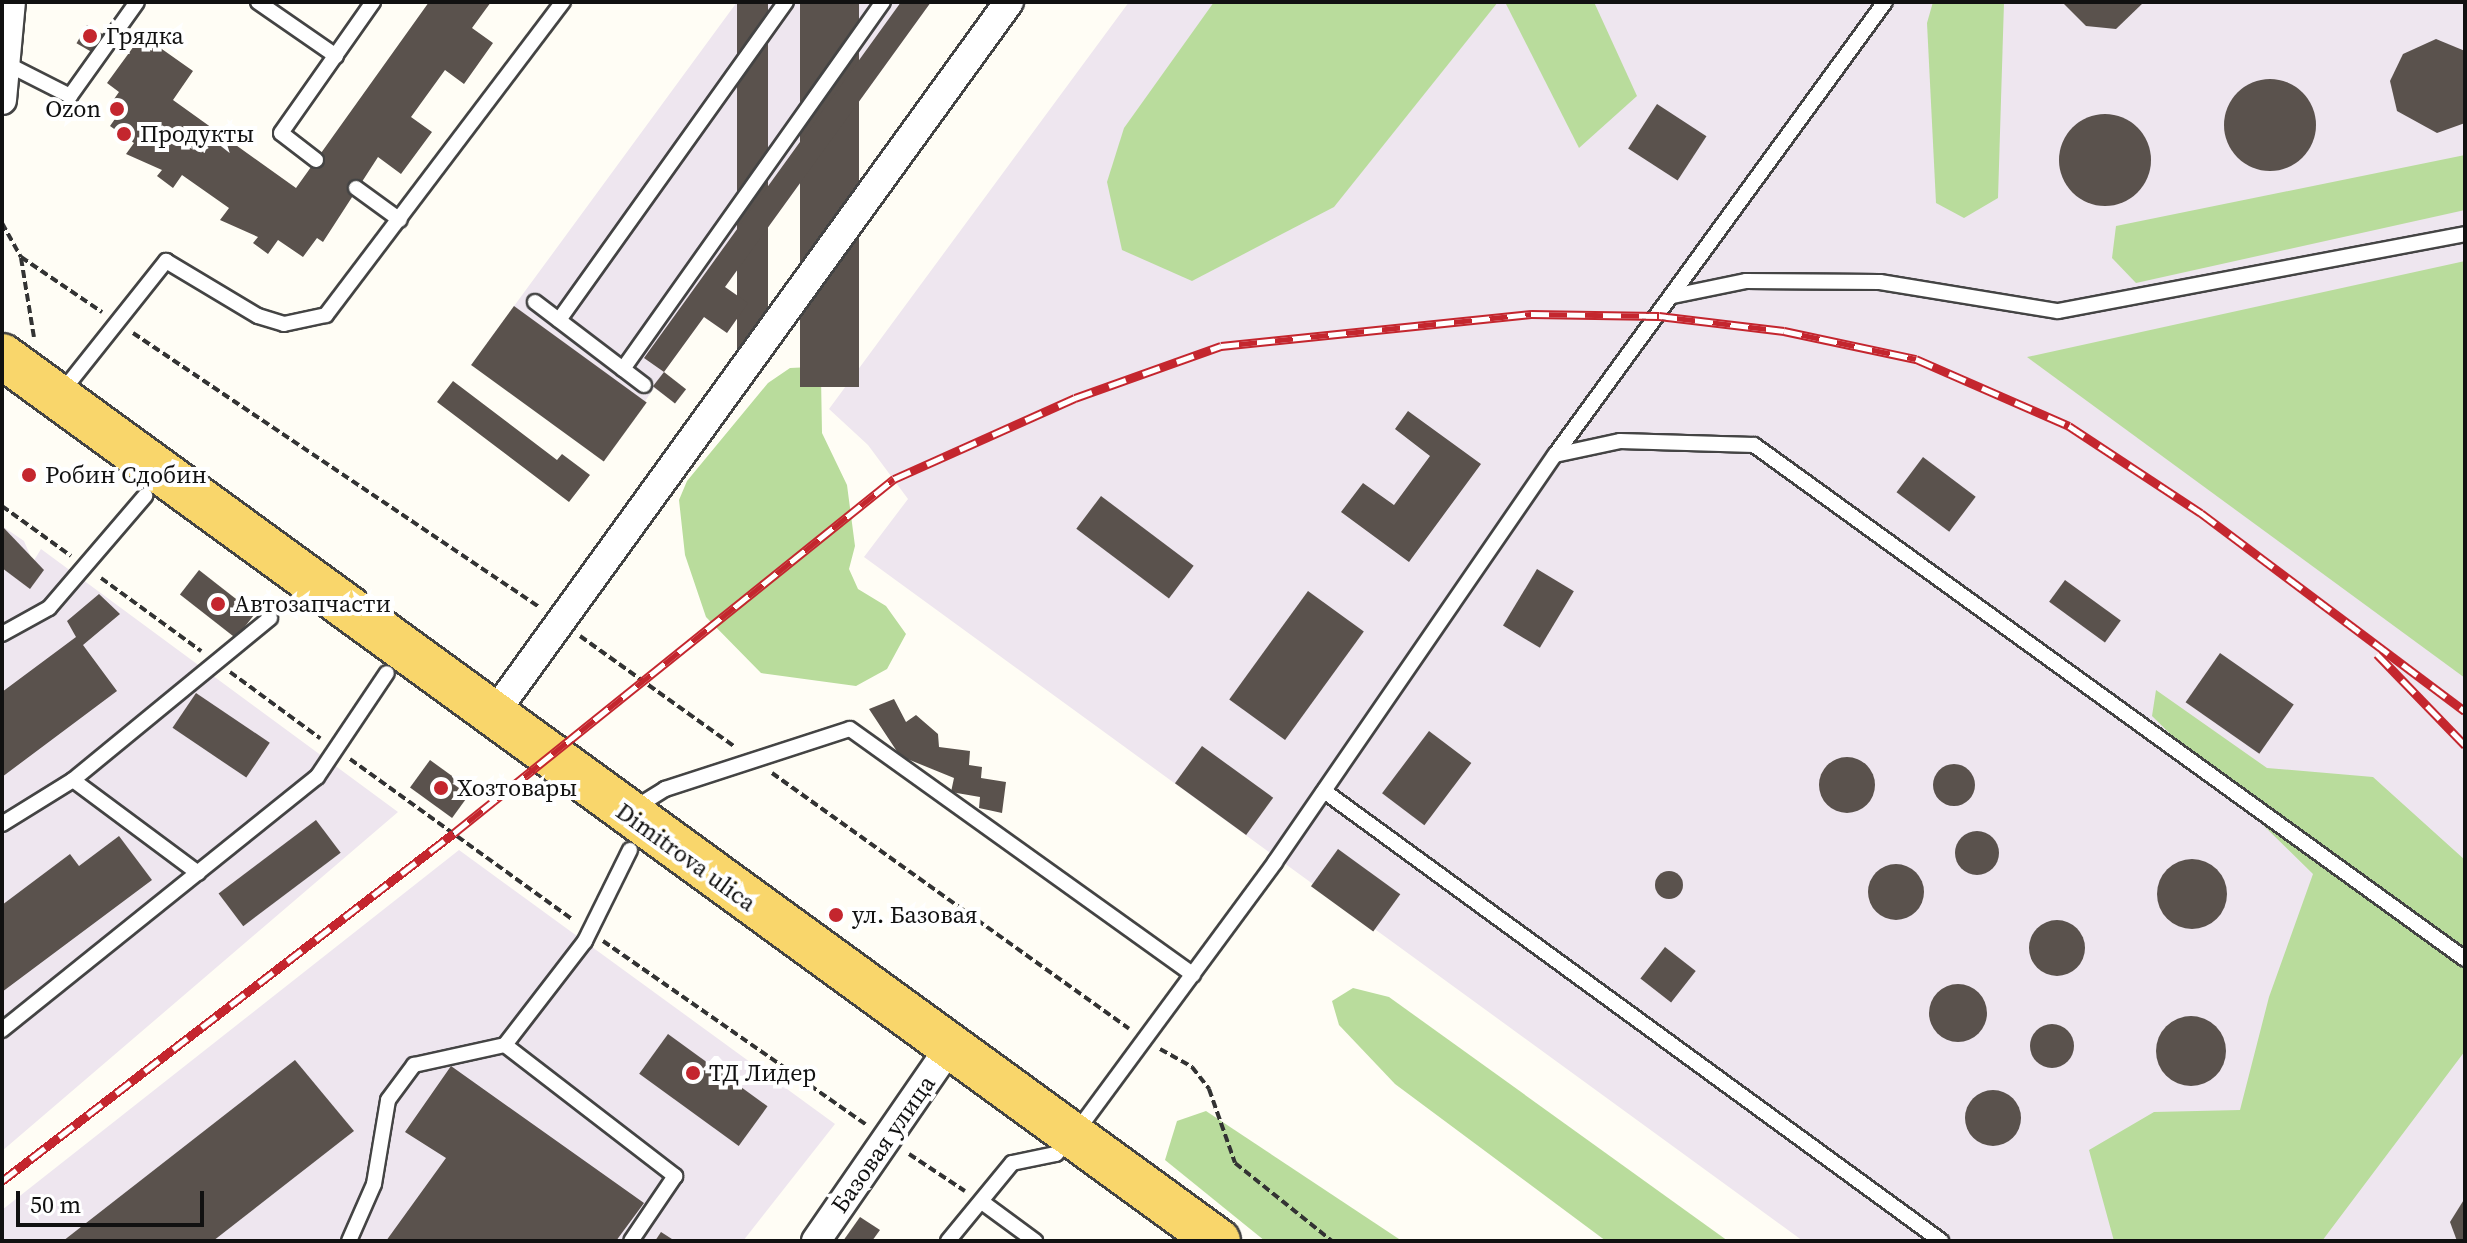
<!DOCTYPE html>
<html>
<head>
<meta charset="utf-8">
<style>
  body { margin:0 }
  #map { position:relative; width:2467px; height:1243px; overflow:hidden; background:#fffdf5; font-family:"Source Serif 4",serif }
  div>[style] { position:absolute }
  [style*='--x'] { left:calc(var(--x)*1px); top:calc(var(--y)*1px); width:calc(var(--w)*1px); rotate:calc(var(--a)*1deg) }
  .industrial>* { inset:0; background:#eee6ef }
  .forest>* { inset:0; background:#b9dc9c }
  .building>* { inset:0; background:#5a524d; transform-origin:0 0 }
  .round { border-radius:50% }
  .path>* { height:4px; margin-top:-2px; transform-origin:0; background:repeating-linear-gradient(90deg,#333 0 8px,transparent 0 12px) }
  .roads { filter:drop-shadow(2px 0 #444) drop-shadow(-2px 0 #444) drop-shadow(0 2px #444) drop-shadow(0 -2px #444) }
  .lane>* { height:14px; margin:-7px; padding:0 7px; transform-origin:7px; border-radius:7px; background:#fff }
  .street>* { height:28px; margin:-14px; padding:0 14px; transform-origin:14px; border-radius:14px; background:#fff }
  .primary>* { height:44px; margin:-22px; padding:0 22px; transform-origin:22px; border-radius:22px; background:#f9d66b }
  .rail>* { height:9px; margin-top:-4.5px; transform-origin:0; background:repeating-linear-gradient(90deg,#fff 0 18px,#c4262e 0 36px); box-sizing:border-box; border-block:2px solid #c4262e }
  .dots>* { width:22px; height:22px; translate:-50% -50%; box-sizing:border-box; border:4px solid #fff; border-radius:50% }
  span { translate:-50% -50%; white-space:nowrap; text-align:center; line-height:1.15; -webkit-text-stroke:8px #fff; paint-order:stroke }
  .poi-label { font-size:24px; color:#111 }
  .left { translate:0 -50%; text-align:left }
  .right { translate:-100% -50%; text-align:right }
  .street-label { font-size:24px; color:#111 }
  .frame { position:absolute; inset:0; border:4px solid #111; pointer-events:none }
  .scale { position:absolute; left:16px; top:1191px; width:188px; height:36px; box-sizing:border-box; border:4px solid #111; border-top:0; padding-left:10px; font-size:24px; line-height:28px; white-space:nowrap; color:#111; -webkit-text-stroke:6px #fff; paint-order:stroke }
</style>
</head>
<body>
<div id="map">
  <div class="industrial">
    <i style="clip-path:polygon(737px 2px,931px 2px,725px 287px,748px 303px,727px 333px,704px 317px,664px 372px,676px 403px,654px 388px,619px 440px,487px 343px)"></i>
    <i style="clip-path:polygon(1129px 2px,2465px 2px,2465px 1241px,1803px 1241px,864px 557px,908px 499px,868px 445px,829px 409px)"></i>
    <i style="clip-path:polygon(2px 526px,24px 541px,33px 562px,41px 549px,398px 812px,2px 1151px)"></i>
    <i style="clip-path:polygon(459px 850px,835px 1124px,743px 1241px,2px 1241px,2px 1210px)"></i>
  </div>
  <div class="forest">
    <i style="clip-path:polygon(1214px 2px,1498px 2px,1334px 207px,1192px 281px,1122px 250px,1107px 182px,1124px 128px)"></i>
    <i style="clip-path:polygon(1505px 2px,1594px 2px,1637px 96px,1579px 148px)"></i>
    <i style="clip-path:polygon(1933px 2px,2004px 2px,1998px 198px,1964px 218px,1936px 203px,1927px 23px)"></i>
    <i style="clip-path:polygon(2465px 155px,2465px 210px,2136px 283px,2112px 258px,2116px 226px)"></i>
    <i style="clip-path:polygon(2465px 261px,2465px 678px,2027px 357px)"></i>
    <i style="clip-path:polygon(811px 367px,821px 377px,822px 433px,847px 485px,855px 546px,849px 569px,858px 589px,886px 606px,906px 634px,887px 669px,856px 686px,761px 673px,706px 617px,685px 555px,679px 500px,687px 481px,768px 383px,790px 368px)"></i>
    <i style="clip-path:polygon(2156px 690px,2267px 768px,2373px 777px,2465px 860px,2465px 1051px,2322px 1241px,2114px 1241px,2089px 1150px,2154px 1112px,2240px 1110px,2269px 997px,2313px 874px,2152px 716px)"></i>
    <i style="clip-path:polygon(1353px 988px,1389px 997px,1728px 1241px,1606px 1241px,1395px 1084px,1339px 1025px,1332px 1001px)"></i>
    <i style="clip-path:polygon(1206px 1111px,1402px 1241px,1265px 1241px,1165px 1160px,1177px 1121px)"></i>
  </div>
  <div class="building">
    <i style="clip-path:polygon(429px 2px,491px 2px,472px 28px,493px 43px,464px 84px,445px 70px,411px 117px,432px 132px,401px 174px,378px 157px,323px 242px,317px 238px,303px 257px,278px 240px,268px 254px,253px 243px,258px 237px,220px 220px,229px 208px,182px 175px,173px 188px,157px 176px,162px 170px,126px 154px,134px 143px,110px 126px,117px 116px,107px 109px,119px 92px,107px 83px,142px 35px,193px 71px,173px 100px,296px 188px)"></i>
    <i style="left:737px;top:2px;width:31px;height:346px"></i>
    <i style="left:800px;top:2px;width:59px;height:385px"></i>
    <i style="clip-path:polygon(901px 2px,931px 2px,725px 287px,748px 303px,727px 333px,704px 317px,664px 372px,644px 358px)"></i>
    <i style="clip-path:polygon(2062px 2px,2144px 2px,2116px 29px,2086px 26px)"></i>
    <i style="left:87px;top:25px;width:20px;height:21px;rotate:30deg"></i>
    <i style="clip-path:polygon(2436px 39px,2465px 51px,2465px 123px,2437px 133px,2397px 111px,2390px 81px,2403px 54px)"></i>
    <i class="round" style="left:2224px;top:79px;width:92px;height:92px"></i>
    <i style="left:1657px;top:104px;width:59px;height:53px;rotate:33deg"></i>
    <i class="round" style="left:2059px;top:114px;width:92px;height:92px"></i>
    <i style="left:514px;top:306px;width:164px;height:73px;rotate:36deg"></i>
    <i style="left:664px;top:372px;width:28px;height:18px;rotate:38deg"></i>
    <i style="clip-path:polygon(453px 381px,557px 460px,562px 454px,590px 475px,569px 502px,437px 402px)"></i>
    <i style="clip-path:polygon(1408px 411px,1481px 464px,1409px 562px,1341px 512px,1363px 483px,1394px 505px,1430px 456px,1395px 429px)"></i>
    <i style="left:1923px;top:457px;width:66px;height:44px;rotate:37deg"></i>
    <i style="left:1101px;top:496px;width:116px;height:41px;rotate:37deg"></i>
    <i style="clip-path:polygon(2px 526px,44px 570px,30px 589px,2px 568px)"></i>
    <i style="left:1537px;top:569px;width:43px;height:66px;rotate:31deg"></i>
    <i style="left:199px;top:570px;width:71px;height:31px;rotate:38deg"></i>
    <i style="left:2065px;top:580px;width:69px;height:27px;rotate:36deg"></i>
    <i style="left:1308px;top:591px;width:69px;height:134px;rotate:36deg"></i>
    <i style="clip-path:polygon(99px 594px,120px 614px,83px 645px,117px 691px,2px 777px,2px 692px,76px 637px,67px 621px)"></i>
    <i style="left:2220px;top:653px;width:90px;height:60px;rotate:35deg"></i>
    <i style="left:196px;top:693px;width:89px;height:42px;rotate:34deg"></i>
    <i style="clip-path:polygon(894px 699px,906px 722px,916px 715px,938px 734px,939px 747px,970px 751px,969px 765px,982px 767px,981px 778px,1006px 782px,1002px 813px,979px 808px,980px 797px,951px 792px,954px 778px,900px 756px,869px 709px)"></i>
    <i style="left:1429px;top:731px;width:53px;height:78px;rotate:37deg"></i>
    <i style="left:1202px;top:746px;width:88px;height:46px;rotate:36deg"></i>
    <i class="round" style="left:1819px;top:757px;width:56px;height:56px"></i>
    <i style="left:430px;top:760px;width:52px;height:34px;rotate:36deg"></i>
    <i class="round" style="left:1933px;top:764px;width:42px;height:42px"></i>
    <i style="left:316px;top:820px;width:41px;height:122px;rotate:53deg"></i>
    <i class="round" style="left:1955px;top:831px;width:44px;height:44px"></i>
    <i style="clip-path:polygon(119px 836px,152px 880px,2px 992px,2px 905px,70px 854px,79px 866px)"></i>
    <i style="left:1338px;top:849px;width:77px;height:46px;rotate:36deg"></i>
    <i class="round" style="left:2157px;top:859px;width:70px;height:70px"></i>
    <i class="round" style="left:1868px;top:864px;width:56px;height:56px"></i>
    <i class="round" style="left:1655px;top:871px;width:28px;height:28px"></i>
    <i class="round" style="left:2029px;top:920px;width:56px;height:56px"></i>
    <i style="left:1665px;top:947px;width:39px;height:40px;rotate:38deg"></i>
    <i class="round" style="left:1929px;top:984px;width:58px;height:58px"></i>
    <i class="round" style="left:2156px;top:1016px;width:70px;height:70px"></i>
    <i class="round" style="left:2030px;top:1024px;width:44px;height:44px"></i>
    <i style="left:668px;top:1034px;width:123px;height:49px;rotate:36deg"></i>
    <i style="clip-path:polygon(295px 1060px,354px 1131px,213px 1241px,63px 1241px)"></i>
    <i style="clip-path:polygon(451px 1066px,644px 1203px,616px 1241px,386px 1241px,446px 1158px,405px 1132px)"></i>
    <i class="round" style="left:1965px;top:1090px;width:56px;height:56px"></i>
    <i style="clip-path:polygon(2465px 1198px,2465px 1241px,2457px 1241px,2450px 1222px)"></i>
    <i style="clip-path:polygon(860px 1217px,880px 1230px,872px 1241px,843px 1241px)"></i>
    <i style="clip-path:polygon(661px 1232px,675px 1241px,655px 1241px)"></i>
  </div>
  <div class="path">
    <i style="--x:2;--y:223;--w:39;--a:61"></i>
    <i style="--x:21;--y:257;--w:98;--a:34.2"></i>
    <i style="--x:21;--y:258;--w:80;--a:80.7"></i>
    <i style="--x:133;--y:333;--w:491;--a:34"></i>
    <i style="--x:2;--y:506;--w:85;--a:35.9"></i>
    <i style="--x:101;--y:578;--w:124;--a:36.1"></i>
    <i style="--x:580;--y:636;--w:191;--a:35.6"></i>
    <i style="--x:230;--y:672;--w:112;--a:36.3"></i>
    <i style="--x:350;--y:759;--w:275;--a:35.8"></i>
    <i style="--x:772;--y:773;--w:439;--a:35.6"></i>
    <i style="--x:603;--y:941;--w:320;--a:34.9"></i>
    <i style="--x:1160;--y:1049;--w:37;--a:29"></i>
    <i style="--x:1192;--y:1067;--w:28;--a:52"></i>
    <i style="--x:1209;--y:1089;--w:78;--a:70.6"></i>
    <i style="--x:1235;--y:1163;--w:124;--a:38.8"></i>
    <i style="--x:909;--y:1154;--w:67;--a:33.5"></i>
  </div>
  <div class="roads">
    <div class="lane">
      <i style="--x:258;--y:2;--w:95;--a:34.7"></i>
      <i style="--x:5;--y:63;--w:73;--a:26.9"></i>
      <i style="--x:70;--y:96;--w:115;--a:-54.5"></i>
      <i style="--x:316;--y:160;--w:44;--a:-142.4"></i>
      <i style="--x:281;--y:133;--w:160;--a:-54.9"></i>
      <i style="--x:356;--y:188;--w:54;--a:36"></i>
      <i style="--x:1673;--y:296;--w:75;--a:-11.6"></i>
      <i style="--x:1746;--y:281;--w:134;--a:0.4"></i>
      <i style="--x:1880;--y:282;--w:180;--a:9.3"></i>
      <i style="--x:2058;--y:311;--w:414;--a:-10.7"></i>
      <i style="--x:535;--y:302;--w:137;--a:37.3"></i>
      <i style="--x:559;--y:320;--w:391;--a:-54.5"></i>
      <i style="--x:623;--y:369;--w:450;--a:-54.7"></i>
      <i style="--x:61;--y:393;--w:169;--a:-51.5"></i>
      <i style="--x:166;--y:261;--w:107;--a:30.9"></i>
      <i style="--x:258;--y:316;--w:27;--a:17"></i>
      <i style="--x:284;--y:324;--w:43;--a:-12.1"></i>
      <i style="--x:326;--y:315;--w:393;--a:-52.9"></i>
      <i style="--x:1555;--y:455;--w:560;--a:-53.93"></i>
      <i style="--x:2;--y:634;--w:54;--a:-29"></i>
      <i style="--x:49;--y:608;--w:148;--a:-49.4"></i>
      <i style="--x:73;--y:780;--w:156;--a:36.6"></i>
      <i style="--x:1324;--y:791;--w:764;--a:36.1"></i>
      <i style="--x:633;--y:809;--w:38;--a:-32"></i>
      <i style="--x:665;--y:789;--w:194;--a:-18"></i>
      <i style="--x:850;--y:729;--w:422;--a:35.6"></i>
      <i style="--x:2;--y:824;--w:84;--a:-31.8"></i>
      <i style="--x:73;--y:780;--w:255;--a:-39.4"></i>
      <i style="--x:630;--y:850;--w:102;--a:116.3"></i>
      <i style="--x:585;--y:941;--w:131;--a:127.6"></i>
      <i style="--x:505;--y:1045;--w:215;--a:37.6"></i>
      <i style="--x:675;--y:1176;--w:78;--a:124.1"></i>
      <i style="--x:2;--y:1030;--w:404;--a:-38.8"></i>
      <i style="--x:317;--y:777;--w:125;--a:-56.1"></i>
      <i style="--x:982;--y:1202;--w:66;--a:36.3"></i>
      <i style="--x:349;--y:1241;--w:62;--a:-66.3"></i>
      <i style="--x:374;--y:1184;--w:85;--a:-80.5"></i>
      <i style="--x:388;--y:1100;--w:44;--a:-53.4"></i>
      <i style="--x:414;--y:1065;--w:93;--a:-12.4"></i>
      <i style="--x:948;--y:1241;--w:101;--a:-50.6"></i>
      <i style="--x:1012;--y:1163;--w:45;--a:-11.6"></i>
      <i style="--x:1056;--y:1154;--w:26;--a:-47"></i>
      <i style="--x:1074;--y:1135;--w:339;--a:-53.6"></i>
      <i style="--x:1275;--y:862;--w:494;--a:-55.5"></i>
      <i style="--x:1555;--y:455;--w:66;--a:-12.2"></i>
      <i style="--x:1620;--y:441;--w:134;--a:1.7"></i>
      <i style="--x:1754;--y:445;--w:877;--a:35.86"></i>
    </div>
    <div class="street">
      <i style="--x:2;--y:100;--w:98;--a:-84.8"></i>
      <i style="--x:493;--y:715;--w:880;--a:-54.11"></i>
      <i style="--x:816;--y:1241;--w:236;--a:-55.4"></i>
    </div>
    <div class="primary">
      <i style="--x:2;--y:356;--w:1504;--a:36.05"></i>
    </div>
  </div>
  <div class="rail">
    <i style="--x:2377;--y:654;--w:127;--a:46"></i>
    <i style="--x:2;--y:1181;--w:570;--a:-37.59"></i>
    <i style="--x:454;--y:833;--w:565;--a:-38.82"></i>
    <i style="--x:894;--y:479;--w:198;--a:-24.1"></i>
    <i style="--x:1075;--y:398;--w:155;--a:-19.6"></i>
    <i style="--x:1221;--y:346;--w:312;--a:-5.9"></i>
    <i style="--x:1531;--y:314;--w:128;--a:0.9"></i>
    <i style="--x:1659;--y:316;--w:126;--a:6.8"></i>
    <i style="--x:1784;--y:331;--w:135;--a:12"></i>
    <i style="--x:1916;--y:359;--w:167;--a:23.6"></i>
    <i style="--x:2069;--y:426;--w:158;--a:33.4"></i>
    <i style="--x:2201;--y:513;--w:330;--a:36.9"></i>
  </div>
  <div class="dots">
    <i style="left:90px;top:36px;background:#c4262e"></i>
    <i style="left:117px;top:109px;background:#c4262e"></i>
    <i style="left:124px;top:134px;background:#c4262e"></i>
    <i style="left:29px;top:475px;background:#c4262e"></i>
    <i style="left:218px;top:604px;background:#c4262e"></i>
    <i style="left:441px;top:788px;background:#c4262e"></i>
    <i style="left:836px;top:915px;background:#c4262e"></i>
    <i style="left:693px;top:1073px;background:#c4262e"></i>
  </div>
  <div class="poi-label">
    <span class="left" style="left:106px;top:36px">Грядка</span>
    <span class="right" style="left:101px;top:109px">Ozon</span>
    <span class="left" style="left:140px;top:134px">Продукты</span>
    <span class="left" style="left:45px;top:475px">Робин Сдобин</span>
    <span class="left" style="left:234px;top:604px">Автозапчасти</span>
    <span class="left" style="left:457px;top:788px">Хозтовары</span>
    <span class="left" style="left:852px;top:915px">ул. Базовая</span>
    <span class="left" style="left:709px;top:1073px">ТД Лидер</span>
  </div>
  <div class="street-label">
    <span style="left:686px;top:857px;rotate:36deg">Dimitrova ulica</span>
    <span style="left:883px;top:1144px;rotate:-55deg">Базовая улица</span>
  </div>
  <div class="frame"></div>
  <div class="scale">50 m</div>
</div>
</body>
</html>
